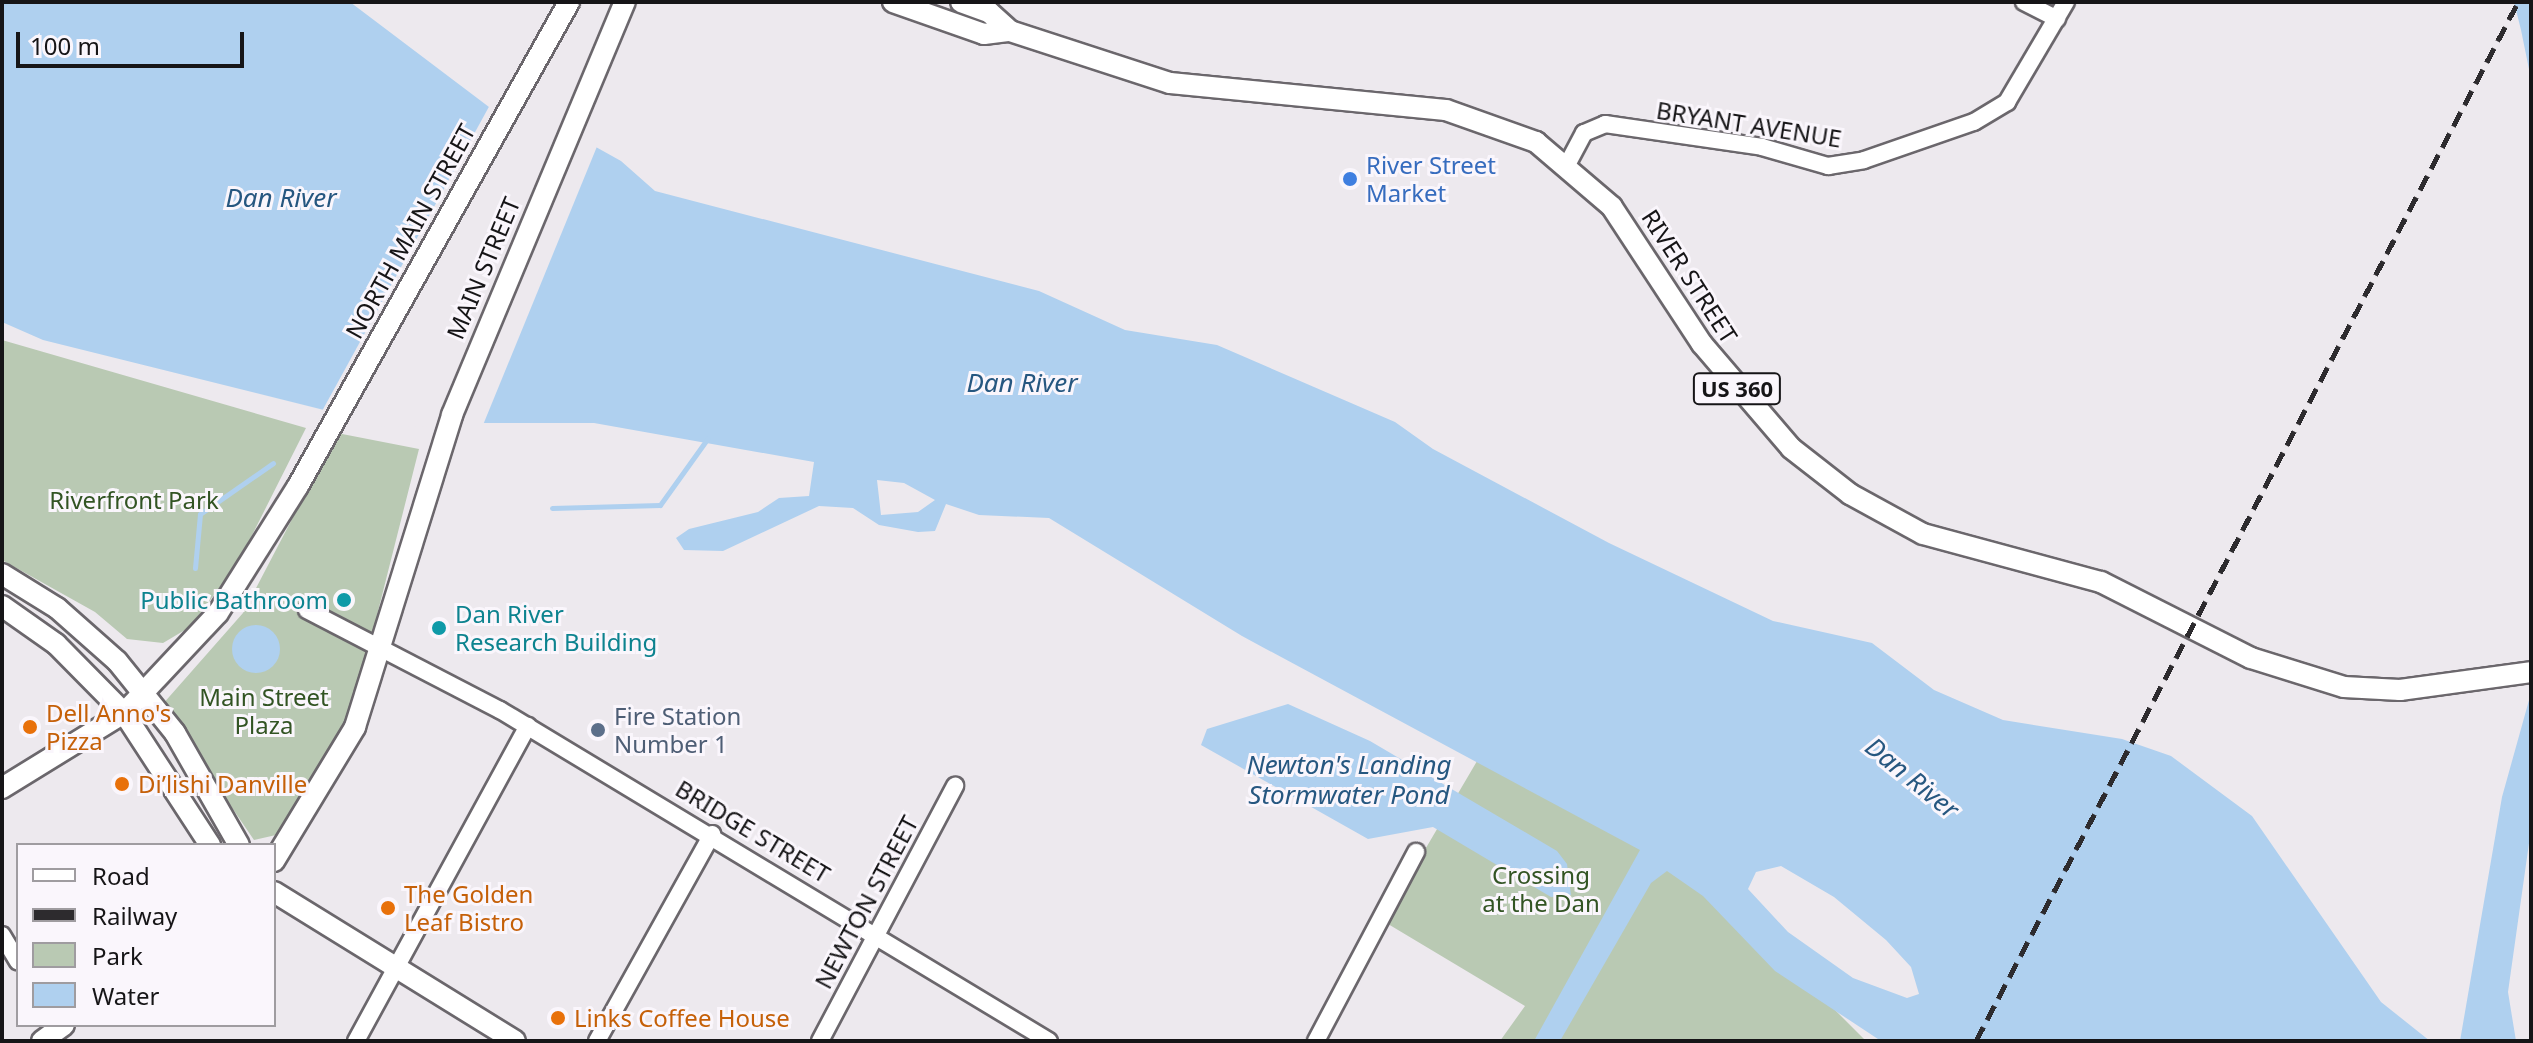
<!DOCTYPE html>
<html>
<head>
<meta charset="utf-8">
<style>
  body { margin:0 }
  #map { position:relative; width:2533px; height:1043px; overflow:hidden; background:#ede9ee; font-family:"Noto Sans",sans-serif }
  div>[style] { position:absolute }
  [style*='--x'] { left:calc(var(--x)*1px); top:calc(var(--y)*1px); width:calc(var(--w)*1px); rotate:calc(var(--a)*1deg) }
  .green>* { inset:0; background:#b9c9b3 }
  .water>* { inset:0; background:#afd0ef }
  .round { border-radius:50% }
  .pier>* { inset:0; background:#ede9ee }
  .stream>* { height:5px; margin:-2.5px; padding:0 2.5px; transform-origin:2.5px; border-radius:2.5px; background:#afd0ef }
  .roads { filter:drop-shadow(2px 0 #6b676c) drop-shadow(-2px 0 #6b676c) drop-shadow(0 2px #6b676c) drop-shadow(0 -2px #6b676c) }
  .minor>* { height:16px; margin:-8px; padding:0 8px; transform-origin:8px; border-radius:8px; background:#fff }
  .major>* { height:20px; margin:-10px; padding:0 10px; transform-origin:10px; border-radius:10px; background:#fff }
  .rail>* { height:5px; margin-top:-2.5px; transform-origin:0; background:repeating-linear-gradient(90deg,#2d2b2e 0 16px,transparent 0 24px) }
  .dots>* { width:22px; height:22px; translate:-50% -50%; box-sizing:border-box; border:4px solid #faf6fc; border-radius:50% }
  span { translate:-50% -50%; white-space:nowrap; text-align:center; line-height:1.15; -webkit-text-stroke:6px #faf6fc; paint-order:stroke }
  .shield-label span { padding:2px 6px; background:#faf6fc; border:2px solid; border-radius:6px; -webkit-text-stroke-width:0 }
  .shield-label { font-size:22px; color:#161517; font-weight:700 }
  .street-label { font-size:24px; color:#161517 }
  .shop-label { font-size:24px; color:#366cbe }
  .left { translate:0 -50%; text-align:left }
  .park-label { font-size:24px; color:#325423 }
  .culture-label { font-size:24px; color:#0d838f }
  .right { translate:-100% -50%; text-align:right }
  .food-label { font-size:24px; color:#c56008 }
  .service-label { font-size:24px; color:#4e5e75 }
  .water-label { font-size:26px; color:#265780; font-style:italic }
  .frame { position:absolute; inset:0; border:4px solid #161517; pointer-events:none }
  .legend { position:absolute; left:16px; top:843px; width:260px; height:184px; box-sizing:border-box; background:#faf6fc; border:2px solid #9f9ca0; margin:0; padding:10px 14px; list-style:none; font-size:24px; color:#161517 }
  .legend li { display:flex; align-items:center; gap:16px; height:40px }
  .legend b { width:40px; border:2px solid #9f9ca0 }
  .scale { position:absolute; left:16px; top:32px; width:228px; height:36px; box-sizing:border-box; border:4px solid #161517; border-top:0; padding-left:10px; font-size:24px; line-height:28px; white-space:nowrap; color:#161517; -webkit-text-stroke:6px #faf6fc; paint-order:stroke }
</style>
</head>
<body>
<div id="map">
  <div class="green">
    <i style="clip-path:polygon(2px 340px,306px 428px,238px 563px,190px 627px,163px 643px,127px 639px,95px 612px,2px 560px)"></i>
    <i style="clip-path:polygon(337px 433px,419px 449px,351px 718px,305px 799px,276px 835px,254px 840px,162px 705px,243px 613px)"></i>
    <i style="clip-path:polygon(1490px 739px,1757px 932px,1866px 1041px,1500px 1041px,1525px 1006px,1383px 921px)"></i>
  </div>
  <div class="water">
    <i style="clip-path:polygon(evenodd,2px 2px,350px 2px,489px 107px,551px 122px,621px 161px,655px 191px,1039px 291px,1125px 330px,1217px 345px,1395px 422px,1433px 449px,1609px 543px,1773px 621px,1872px 643px,1934px 690px,2003px 720px,2122px 739px,2171px 756px,2252px 816px,2381px 1002px,2430px 1041px,1881px 1041px,1775px 971px,1703px 896px,1667px 871px,1651px 883px,1560px 1041px,1534px 1041px,1640px 850px,1242px 636px,1049px 518px,979px 515px,946px 504px,935px 531px,918px 532px,879px 525px,853px 508px,819px 506px,723px 551px,684px 550px,676px 538px,689px 529px,758px 512px,779px 498px,809px 496px,814px 462px,594px 423px,376px 423px,43px 340px,2px 322px,2px 2px,877px 480px,904px 483px,935px 500px,918px 512px,881px 515px,877px 480px,2px 2px,1781px 866px,1834px 897px,1886px 940px,1911px 967px,1919px 994px,1907px 998px,1853px 978px,1788px 932px,1748px 889px,1756px 872px,1781px 866px)"></i>
    <i style="clip-path:polygon(2514px 2px,2531px 2px,2531px 79px,2521px 30px)"></i>
    <i class="round" style="left:232px;top:625px;width:48px;height:48px"></i>
    <i style="clip-path:polygon(2531px 693px,2531px 829px,2508px 992px,2516px 1041px,2460px 1041px,2502px 797px)"></i>
    <i style="clip-path:polygon(1288px 704px,1370px 741px,1557px 851px,1567px 864px,1571px 895px,1551px 897px,1433px 827px,1368px 839px,1201px 745px,1207px 729px)"></i>
  </div>
  <div class="pier">
    <i style="clip-path:polygon(491px 103px,553px 118px,598px 144px,483px 425px,376px 427px,321px 413px)"></i>
  </div>
  <div class="stream">
    <i style="--x:552;--y:508;--w:108;--a:-1.6"></i>
    <i style="--x:660;--y:505;--w:82;--a:-54.4"></i>
    <i style="--x:195;--y:568;--w:54;--a:-84.7"></i>
    <i style="--x:200;--y:514;--w:89;--a:-34.9"></i>
  </div>
  <div class="roads">
    <div class="minor">
      <i style="--x:2024;--y:2;--w:37;--a:27"></i>
      <i style="--x:1568;--y:163;--w:34;--a:-62"></i>
      <i style="--x:1584;--y:133;--w:23;--a:-23"></i>
      <i style="--x:1605;--y:124;--w:159;--a:8.3"></i>
      <i style="--x:1762;--y:147;--w:69;--a:16.1"></i>
      <i style="--x:1828;--y:166;--w:36;--a:-9"></i>
      <i style="--x:1864;--y:160;--w:116;--a:-19.1"></i>
      <i style="--x:1974;--y:122;--w:39;--a:-31"></i>
      <i style="--x:2007;--y:102;--w:116;--a:-59.5"></i>
      <i style="--x:307;--y:610;--w:217;--a:27.4"></i>
      <i style="--x:500;--y:710;--w:641;--a:31.09"></i>
      <i style="--x:2;--y:935;--w:31;--a:59"></i>
      <i style="--x:356;--y:1041;--w:359;--a:-61.4"></i>
      <i style="--x:597;--y:1041;--w:237;--a:-60.9"></i>
      <i style="--x:820;--y:1041;--w:289;--a:-62.1"></i>
      <i style="--x:1316;--y:1041;--w:214;--a:-62.1"></i>
    </div>
    <div class="major">
      <i style="--x:893;--y:2;--w:96;--a:19.4"></i>
      <i style="--x:984;--y:34;--w:26;--a:-7"></i>
      <i style="--x:961;--y:2;--w:30;--a:20"></i>
      <i style="--x:989;--y:12;--w:28;--a:42"></i>
      <i style="--x:1010;--y:31;--w:168;--a:18"></i>
      <i style="--x:1170;--y:83;--w:277;--a:5.6"></i>
      <i style="--x:1446;--y:110;--w:96;--a:19.6"></i>
      <i style="--x:1536;--y:142;--w:100;--a:40.5"></i>
      <i style="--x:1612;--y:207;--w:164;--a:56.7"></i>
      <i style="--x:1702;--y:344;--w:137;--a:49.4"></i>
      <i style="--x:1791;--y:448;--w:75;--a:37.9"></i>
      <i style="--x:1850;--y:494;--w:83;--a:28.7"></i>
      <i style="--x:1923;--y:534;--w:184;--a:15.1"></i>
      <i style="--x:2101;--y:582;--w:168;--a:26.9"></i>
      <i style="--x:2251;--y:658;--w:97;--a:17.3"></i>
      <i style="--x:2344;--y:687;--w:56;--a:3.1"></i>
      <i style="--x:2400;--y:690;--w:132;--a:-7.8"></i>
      <i style="--x:2;--y:574;--w:65;--a:31.7"></i>
      <i style="--x:57;--y:608;--w:80;--a:41.5"></i>
      <i style="--x:117;--y:661;--w:92;--a:51.1"></i>
      <i style="--x:175;--y:733;--w:129;--a:60.3"></i>
      <i style="--x:2;--y:606;--w:66;--a:35.1"></i>
      <i style="--x:56;--y:644;--w:97;--a:45.4"></i>
      <i style="--x:124;--y:713;--w:158;--a:56.9"></i>
      <i style="--x:2;--y:788;--w:143;--a:-31.6"></i>
      <i style="--x:124;--y:713;--w:137;--a:-46.8"></i>
      <i style="--x:218;--y:613;--w:150;--a:-57.8"></i>
      <i style="--x:298;--y:486;--w:555;--a:-60.75"></i>
      <i style="--x:274;--y:861;--w:157;--a:-58.8"></i>
      <i style="--x:355;--y:727;--w:327;--a:-72.7"></i>
      <i style="--x:452;--y:415;--w:448;--a:-67.3"></i>
      <i style="--x:274;--y:892;--w:283;--a:31.7"></i>
      <i style="--x:42;--y:1041;--w:27;--a:-36"></i>
    </div>
  </div>
  <div class="rail">
    <i style="--x:1976;--y:1041;--w:1172;--a:-62.45"></i>
  </div>
  <div class="dots">
    <i style="left:1350px;top:179px;background:#3f7fe0"></i>
    <i style="left:344px;top:600px;background:#0f9aa8"></i>
    <i style="left:439px;top:628px;background:#0f9aa8"></i>
    <i style="left:30px;top:727px;background:#e8710a"></i>
    <i style="left:598px;top:730px;background:#5c6f8a"></i>
    <i style="left:122px;top:784px;background:#e8710a"></i>
    <i style="left:388px;top:908px;background:#e8710a"></i>
    <i style="left:558px;top:1018px;background:#e8710a"></i>
  </div>
  <div class="shield-label">
    <span style="left:1737px;top:389px">US 360</span>
  </div>
  <div class="street-label">
    <span style="left:1749px;top:124px;rotate:9deg">BRYANT AVENUE</span>
    <span style="left:410px;top:231px;rotate:-61deg">NORTH MAIN STREET</span>
    <span style="left:483px;top:268px;rotate:-67deg">MAIN STREET</span>
    <span style="left:1690px;top:276px;rotate:57deg">RIVER STREET</span>
    <span style="left:753px;top:831px;rotate:31deg">BRIDGE STREET</span>
    <span style="left:866px;top:902px;rotate:-62deg">NEWTON STREET</span>
  </div>
  <div class="shop-label">
    <span class="left" style="left:1366px;top:179px">River Street<br>Market</span>
  </div>
  <div class="park-label">
    <span style="left:134px;top:500px">Riverfront Park</span>
    <span style="left:264px;top:711px">Main Street<br>Plaza</span>
    <span style="left:1541px;top:889px">Crossing<br>at the Dan</span>
  </div>
  <div class="culture-label">
    <span class="right" style="left:328px;top:600px">Public Bathroom</span>
    <span class="left" style="left:455px;top:628px">Dan River<br>Research Building</span>
  </div>
  <div class="food-label">
    <span class="left" style="left:46px;top:727px">Dell Anno's<br>Pizza</span>
    <span class="left" style="left:138px;top:784px">Di’lishi Danville</span>
    <span class="left" style="left:404px;top:908px">The Golden<br>Leaf Bistro</span>
    <span class="left" style="left:574px;top:1018px">Links Coffee House</span>
  </div>
  <div class="service-label">
    <span class="left" style="left:614px;top:730px">Fire Station<br>Number 1</span>
  </div>
  <div class="water-label">
    <span style="left:281px;top:198px">Dan River</span>
    <span style="left:1022px;top:383px">Dan River</span>
    <span style="left:1349px;top:780px">Newton's Landing<br>Stormwater Pond</span>
    <span style="left:1912px;top:778px;rotate:39deg">Dan River</span>
  </div>
  <div class="frame"></div>
  <ul class="legend">
  <li><b style="height:10px;background:#fff"></b>Road</li>
  <li><b style="height:10px;background:#2d2b2e"></b>Railway</li>
  <li><b style="height:22px;background:#b9c9b3"></b>Park</li>
  <li><b style="height:22px;background:#afd0ef"></b>Water</li>
  </ul>
  <div class="scale">100 m</div>
</div>
</body>
</html>
